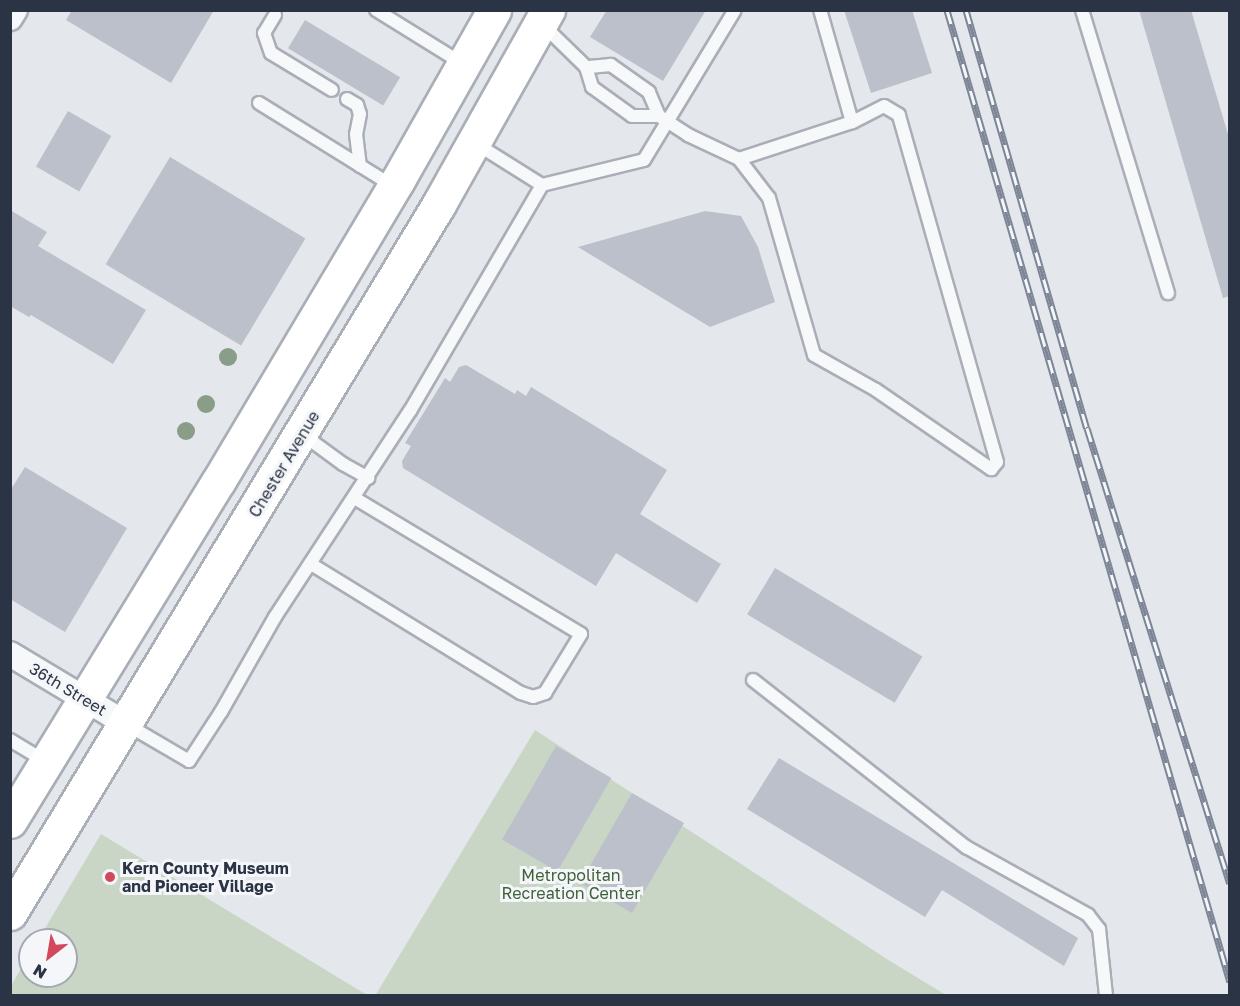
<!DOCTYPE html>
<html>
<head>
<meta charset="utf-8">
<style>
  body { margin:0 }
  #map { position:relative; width:1240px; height:1006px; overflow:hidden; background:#e4e7ec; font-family:"Golos Text",sans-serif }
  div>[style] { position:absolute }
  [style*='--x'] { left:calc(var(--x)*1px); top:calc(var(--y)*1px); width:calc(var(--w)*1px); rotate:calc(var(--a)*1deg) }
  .green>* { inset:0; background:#c9d6c5 }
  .building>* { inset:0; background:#bbc0ca; transform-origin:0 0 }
  .roads { filter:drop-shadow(2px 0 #a9aeb7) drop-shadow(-2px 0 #a9aeb7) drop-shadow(0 2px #a9aeb7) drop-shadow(0 -2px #a9aeb7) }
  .service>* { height:12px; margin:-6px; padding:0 6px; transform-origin:6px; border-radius:6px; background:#f7f8fa }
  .minor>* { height:24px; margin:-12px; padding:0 12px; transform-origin:12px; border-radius:12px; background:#f7f8fa }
  .secondary>* { height:33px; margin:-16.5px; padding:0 16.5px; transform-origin:16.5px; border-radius:16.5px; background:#fff }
  .rail>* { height:7px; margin-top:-3.5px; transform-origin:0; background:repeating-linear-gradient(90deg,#f4f6f9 0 14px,#7d8696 0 28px); box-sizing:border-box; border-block:2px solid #7d8696 }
  .trees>* { width:18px; height:18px; margin:-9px; border-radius:50%; background:#899d89 }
  .dots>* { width:16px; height:16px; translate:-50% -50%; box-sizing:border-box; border:3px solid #f4f6f9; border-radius:50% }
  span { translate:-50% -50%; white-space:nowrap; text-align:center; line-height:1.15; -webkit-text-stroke:6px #f4f6f9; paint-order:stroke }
  .street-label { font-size:16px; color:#2b3445 }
  .poi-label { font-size:16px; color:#2b3445; font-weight:700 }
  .left { translate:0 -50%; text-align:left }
  .park-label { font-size:16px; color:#3f6138 }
  .frame { position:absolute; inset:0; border:12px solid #2b3445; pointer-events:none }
  .north { position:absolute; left:18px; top:928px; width:60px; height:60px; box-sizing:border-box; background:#f4f6f9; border:2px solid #a4a8b1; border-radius:50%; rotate:211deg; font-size:16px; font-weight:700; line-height:24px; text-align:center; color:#2b3445 }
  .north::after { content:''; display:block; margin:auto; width:21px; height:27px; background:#d1495b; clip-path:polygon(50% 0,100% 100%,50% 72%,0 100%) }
</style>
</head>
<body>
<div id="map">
  <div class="green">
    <i style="clip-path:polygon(535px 730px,890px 961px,946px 995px,375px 996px)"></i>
    <i style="clip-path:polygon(101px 834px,367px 995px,11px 995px,11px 986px,30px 953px,30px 976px,66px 976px,66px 940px,38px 940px)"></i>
  </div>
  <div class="building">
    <i style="clip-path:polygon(72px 10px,214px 10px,171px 83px,66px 20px)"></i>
    <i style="clip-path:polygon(607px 10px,706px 10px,663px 81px,590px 37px)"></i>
    <i style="clip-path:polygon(844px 10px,912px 10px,932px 73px,871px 93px)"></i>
    <i style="clip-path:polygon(1139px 10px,1191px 10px,1230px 141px,1230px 296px,1223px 298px)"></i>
    <i style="left:305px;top:20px;width:111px;height:33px;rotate:31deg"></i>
    <i style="left:68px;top:111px;width:50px;height:64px;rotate:30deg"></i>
    <i style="left:170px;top:157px;width:158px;height:125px;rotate:31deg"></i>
    <i style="clip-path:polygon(10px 210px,47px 232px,38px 246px,146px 310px,113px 364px,31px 315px,29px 317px,10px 306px)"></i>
    <i style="clip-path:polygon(705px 211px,741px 216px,758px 247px,775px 302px,710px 327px,578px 247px)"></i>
    <i style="clip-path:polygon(466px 365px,515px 394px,517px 390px,526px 396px,531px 387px,667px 470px,640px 514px,721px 564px,697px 603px,616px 553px,596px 586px,403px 468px,402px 461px,411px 446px,405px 443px,445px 378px,450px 382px,459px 367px)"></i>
    <i style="clip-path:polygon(25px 467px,127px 528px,65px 632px,10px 599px,10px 491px)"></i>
    <i style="left:775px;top:568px;width:172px;height:54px;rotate:31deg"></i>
    <i style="left:556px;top:746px;width:64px;height:108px;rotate:30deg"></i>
    <i style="clip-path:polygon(779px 758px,1078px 938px,1064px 966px,942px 890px,925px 917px,747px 809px)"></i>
    <i style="left:632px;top:793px;width:60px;height:104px;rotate:30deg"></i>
  </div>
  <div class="roads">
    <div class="service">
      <i style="--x:376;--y:10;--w:102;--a:31.8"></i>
      <i style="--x:1082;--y:10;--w:296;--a:73.1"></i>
      <i style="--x:275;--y:15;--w:21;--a:121"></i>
      <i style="--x:264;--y:33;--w:21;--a:71"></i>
      <i style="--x:271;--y:53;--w:71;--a:31.2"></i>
      <i style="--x:543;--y:25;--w:60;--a:44.3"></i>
      <i style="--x:586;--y:67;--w:21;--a:73"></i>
      <i style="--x:592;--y:87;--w:49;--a:35.9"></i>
      <i style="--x:632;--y:116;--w:27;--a:0"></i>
      <i style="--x:659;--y:116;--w:26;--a:-113"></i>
      <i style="--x:649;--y:92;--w:47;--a:-144.6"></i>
      <i style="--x:611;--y:65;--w:25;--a:175"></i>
      <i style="--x:347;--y:99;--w:12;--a:31"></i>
      <i style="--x:357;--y:105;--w:9;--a:72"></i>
      <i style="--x:360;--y:114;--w:20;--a:101"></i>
      <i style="--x:356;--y:134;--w:32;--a:83"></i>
      <i style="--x:259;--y:103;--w:158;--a:31.8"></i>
      <i style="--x:659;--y:116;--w:35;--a:33"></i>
      <i style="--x:688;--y:135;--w:56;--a:25.2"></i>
      <i style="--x:739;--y:159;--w:119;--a:-18.1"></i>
      <i style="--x:852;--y:122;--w:116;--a:-105.9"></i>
      <i style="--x:475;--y:143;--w:79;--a:32.1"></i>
      <i style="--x:542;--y:185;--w:105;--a:-13.8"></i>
      <i style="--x:644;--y:160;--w:175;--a:-58.8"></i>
      <i style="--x:739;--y:159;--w:49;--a:52.4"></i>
      <i style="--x:769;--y:198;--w:163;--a:74"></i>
      <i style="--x:814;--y:355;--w:71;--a:29.4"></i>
      <i style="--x:876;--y:390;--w:140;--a:34.5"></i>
      <i style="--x:991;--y:469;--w:9;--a:-49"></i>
      <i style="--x:997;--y:462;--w:361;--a:-105.8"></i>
      <i style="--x:899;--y:115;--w:17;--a:-149"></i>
      <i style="--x:884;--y:106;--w:36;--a:153"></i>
      <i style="--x:302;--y:434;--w:51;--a:36.2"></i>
      <i style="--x:343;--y:464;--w:29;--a:29"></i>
      <i style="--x:311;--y:564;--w:246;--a:31.6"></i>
      <i style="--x:521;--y:693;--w:13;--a:18"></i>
      <i style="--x:533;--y:697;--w:13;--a:-18"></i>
      <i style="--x:545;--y:693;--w:69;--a:-58.6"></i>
      <i style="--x:581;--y:634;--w:264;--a:-149"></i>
      <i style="--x:753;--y:680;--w:271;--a:38.1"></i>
      <i style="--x:966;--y:847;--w:140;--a:29.1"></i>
      <i style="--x:1088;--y:915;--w:18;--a:52"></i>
      <i style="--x:1099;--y:929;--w:67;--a:84"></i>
      <i style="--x:126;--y:724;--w:73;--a:30.4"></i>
      <i style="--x:189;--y:761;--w:59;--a:-56.9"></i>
      <i style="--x:221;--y:712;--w:109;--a:-60.4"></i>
      <i style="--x:275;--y:617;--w:246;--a:-56.8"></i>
      <i style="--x:410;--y:411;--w:262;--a:-59.7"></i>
      <i style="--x:10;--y:740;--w:41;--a:31"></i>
    </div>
    <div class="minor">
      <i style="--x:10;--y:18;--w:9;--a:-58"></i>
      <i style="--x:10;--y:654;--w:134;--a:31"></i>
    </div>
    <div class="secondary">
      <i style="--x:10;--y:821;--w:398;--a:-58.5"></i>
      <i style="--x:218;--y:482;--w:352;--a:-59.2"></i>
      <i style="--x:398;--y:180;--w:195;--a:-60.5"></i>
      <i style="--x:10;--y:913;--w:829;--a:-58.82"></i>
      <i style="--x:439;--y:204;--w:223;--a:-60.7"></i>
    </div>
  </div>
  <div class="rail">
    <i style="--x:947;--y:10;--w:1012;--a:73.77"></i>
    <i style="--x:966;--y:10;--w:435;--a:73.9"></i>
    <i style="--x:1087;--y:428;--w:477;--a:72.6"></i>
  </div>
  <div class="trees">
    <i style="left:228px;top:357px"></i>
    <i style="left:206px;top:404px"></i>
    <i style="left:186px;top:431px"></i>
  </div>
  <div class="dots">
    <i style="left:110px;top:877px;background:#d1495b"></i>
  </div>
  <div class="street-label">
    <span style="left:284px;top:464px;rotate:-59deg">Chester Avenue</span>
    <span style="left:68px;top:689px;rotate:31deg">36th Street</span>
  </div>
  <div class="poi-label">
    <span class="left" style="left:122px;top:877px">Kern County Museum<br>and Pioneer Village</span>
  </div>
  <div class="park-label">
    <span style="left:571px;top:884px">Metropolitan<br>Recreation Center</span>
  </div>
  <div class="frame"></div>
  <div class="north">N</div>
</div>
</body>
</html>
